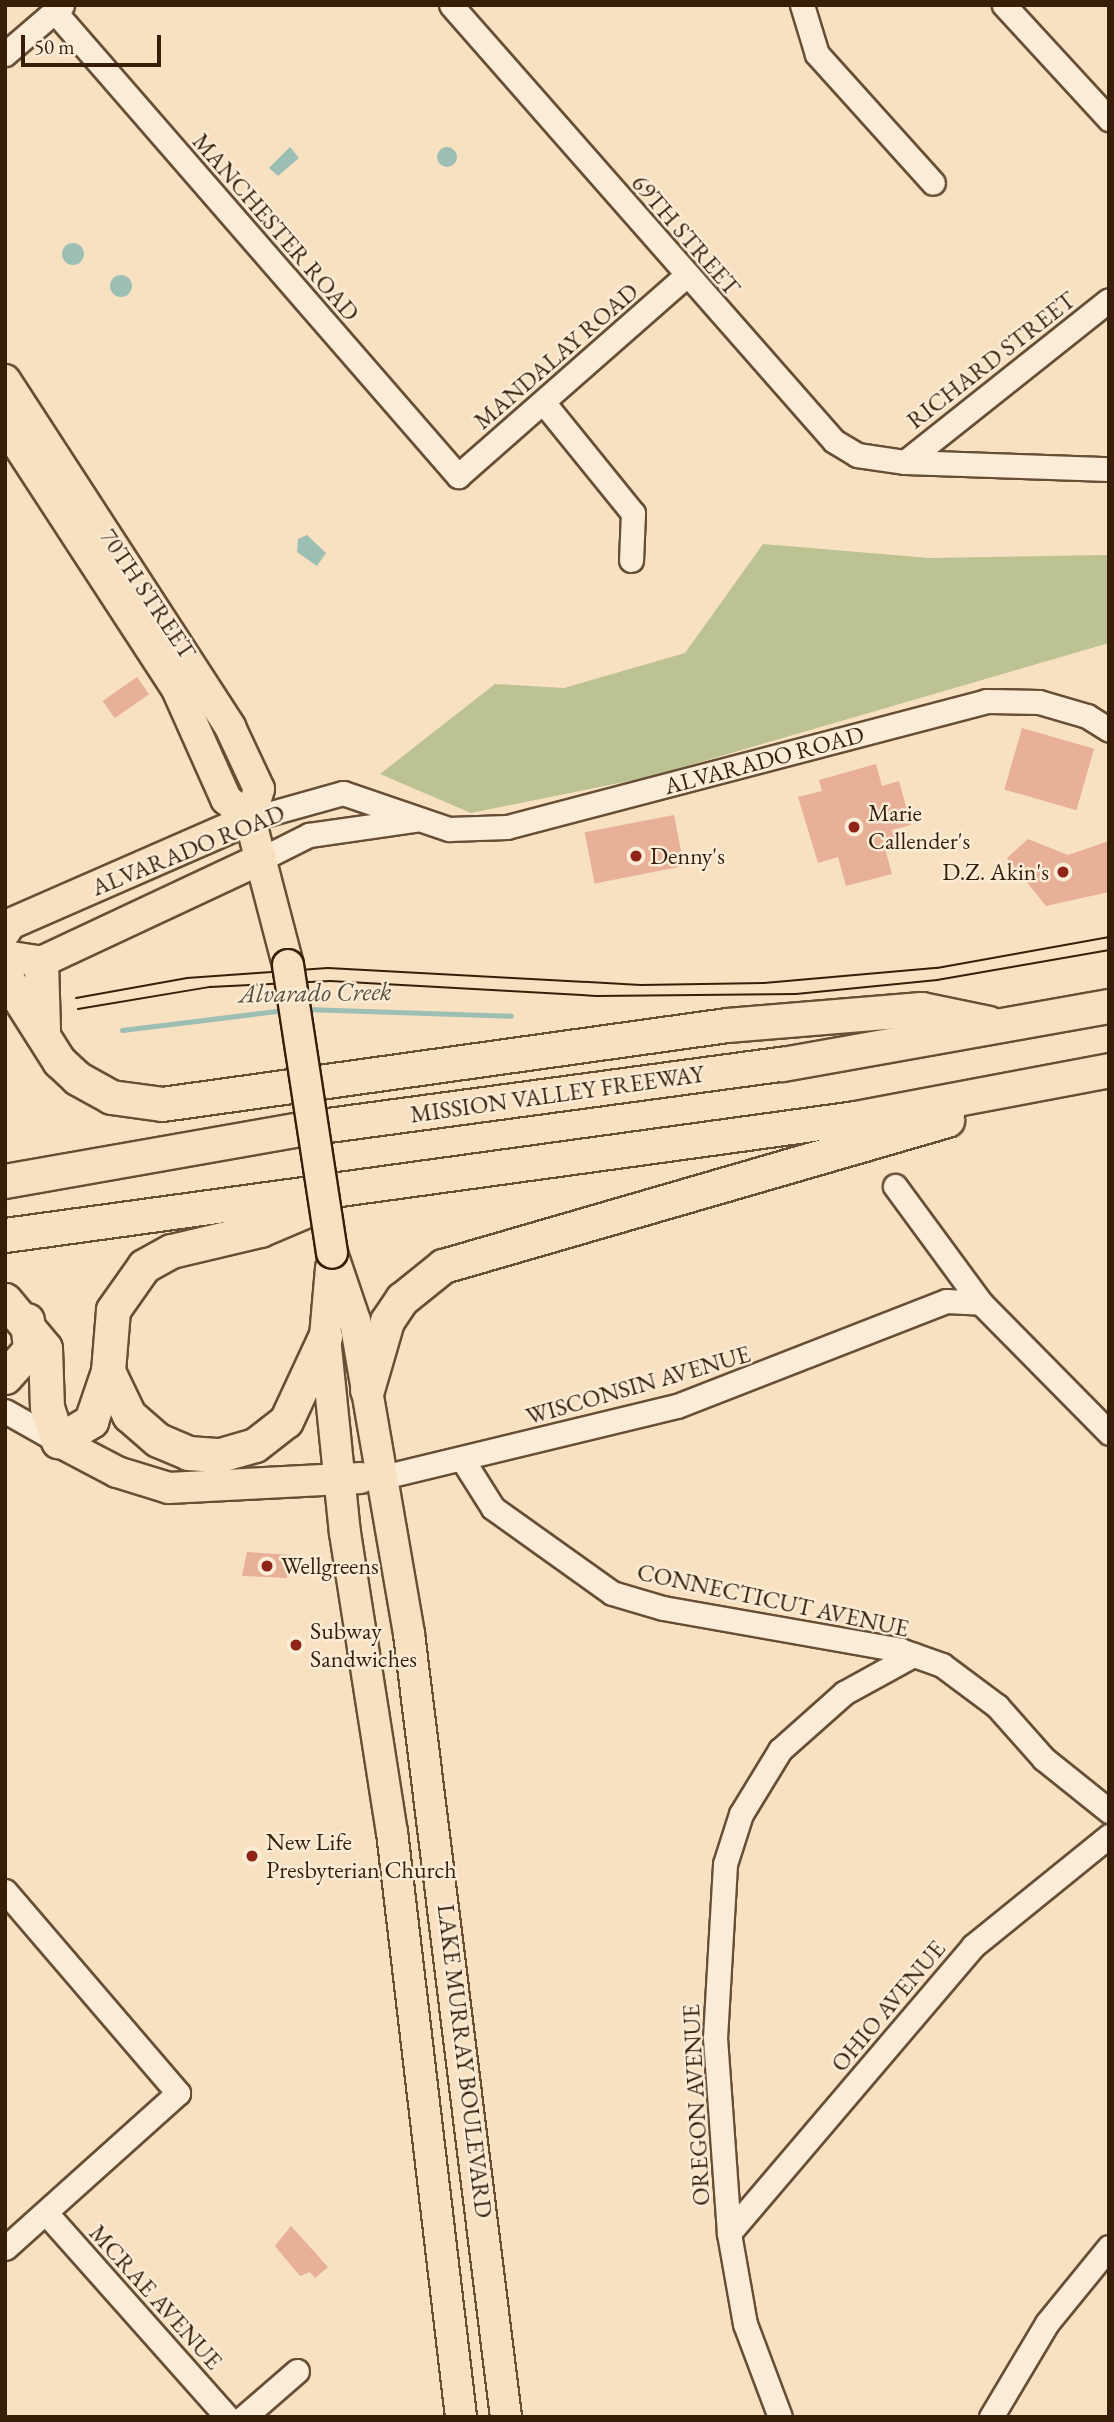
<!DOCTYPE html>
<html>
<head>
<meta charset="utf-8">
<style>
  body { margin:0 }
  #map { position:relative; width:1114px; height:2422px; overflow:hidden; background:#f7e1c1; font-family:"EB Garamond",serif }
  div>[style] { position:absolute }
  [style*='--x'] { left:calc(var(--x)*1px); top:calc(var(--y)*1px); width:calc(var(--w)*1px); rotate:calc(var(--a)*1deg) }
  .green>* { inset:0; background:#bdc292 }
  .water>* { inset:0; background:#9dbeb3 }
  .round { border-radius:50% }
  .stream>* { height:5px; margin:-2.5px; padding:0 2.5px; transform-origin:2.5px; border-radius:2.5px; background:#9dbeb3 }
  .building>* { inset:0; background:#e7b097; transform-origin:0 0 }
  .roads { filter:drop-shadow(2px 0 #674f36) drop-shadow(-2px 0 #674f36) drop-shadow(0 2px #674f36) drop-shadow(0 -2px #674f36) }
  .minor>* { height:23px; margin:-11.5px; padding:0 11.5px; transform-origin:11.5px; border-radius:11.5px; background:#faecd7 }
  .major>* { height:30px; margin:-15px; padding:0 15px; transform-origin:15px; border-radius:15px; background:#f7e1c1 }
  .highway>* { height:33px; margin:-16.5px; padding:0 16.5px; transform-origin:16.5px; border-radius:16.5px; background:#f7e1c1 }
  .tram>* { height:2px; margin:-1px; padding:0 1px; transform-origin:1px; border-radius:1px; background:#371e08 }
  .bridges { filter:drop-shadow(2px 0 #371e08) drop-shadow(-2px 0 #371e08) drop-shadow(0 2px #371e08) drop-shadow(0 -2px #371e08) }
  .major-bridge>* { height:30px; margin:-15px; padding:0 15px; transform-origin:15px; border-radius:15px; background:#f7e1c1 }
  .dots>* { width:19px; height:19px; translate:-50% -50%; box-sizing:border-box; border:4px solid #faecd7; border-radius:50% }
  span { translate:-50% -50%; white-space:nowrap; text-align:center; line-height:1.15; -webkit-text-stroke:5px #faecd7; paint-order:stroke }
  .street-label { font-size:24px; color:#371e08 }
  .poi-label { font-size:24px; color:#371e08 }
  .left { translate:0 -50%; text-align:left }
  .right { translate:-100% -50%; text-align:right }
  .water-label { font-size:26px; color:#564e3b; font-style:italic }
  .frame { position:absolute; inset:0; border:7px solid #371e08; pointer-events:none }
  .scale { position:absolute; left:21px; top:35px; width:140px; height:32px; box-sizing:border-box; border:4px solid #371e08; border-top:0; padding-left:9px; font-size:21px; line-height:24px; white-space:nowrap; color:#371e08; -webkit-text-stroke:5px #faecd7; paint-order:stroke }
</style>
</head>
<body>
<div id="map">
  <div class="green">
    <i style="clip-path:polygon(763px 544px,929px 558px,1109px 555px,1109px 643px,649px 777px,471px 813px,380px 774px,495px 684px,564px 688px,685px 653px)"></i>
  </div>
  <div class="water">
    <i style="clip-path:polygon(290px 147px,299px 158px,278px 176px,269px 168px)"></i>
    <i class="round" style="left:437px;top:147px;width:20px;height:20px"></i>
    <i class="round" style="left:62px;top:243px;width:22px;height:22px"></i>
    <i class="round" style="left:110px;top:275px;width:22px;height:22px"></i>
    <i style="clip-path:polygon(307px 535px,326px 553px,317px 566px,297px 552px,298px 539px)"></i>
  </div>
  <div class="stream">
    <i style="--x:305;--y:1009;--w:206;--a:1.9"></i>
    <i style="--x:122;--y:1030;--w:164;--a:-7"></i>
  </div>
  <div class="building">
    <i style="left:137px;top:677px;width:21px;height:42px;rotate:55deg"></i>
    <i style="left:1022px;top:728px;width:75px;height:64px;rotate:16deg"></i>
    <i style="clip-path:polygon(876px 764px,882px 786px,899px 781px,911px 825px,892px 830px,895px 838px,883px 841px,892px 874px,846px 886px,838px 857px,818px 863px,798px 797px,822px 791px,819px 780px)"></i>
    <i style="left:674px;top:815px;width:52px;height:91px;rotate:79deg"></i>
    <i style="clip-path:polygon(1028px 839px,1068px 855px,1109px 841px,1109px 892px,1046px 906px,1007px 858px)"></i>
    <i style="clip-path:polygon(247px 1552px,291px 1555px,287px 1578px,242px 1576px)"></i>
    <i style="clip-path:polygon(291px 2226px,328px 2267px,315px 2278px,310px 2272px,300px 2276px,275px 2246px)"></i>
  </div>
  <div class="roads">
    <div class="minor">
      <i style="--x:451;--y:5;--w:580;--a:48.7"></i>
      <i style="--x:834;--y:441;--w:27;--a:31"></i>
      <i style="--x:857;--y:455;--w:49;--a:8.3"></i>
      <i style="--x:905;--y:462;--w:204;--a:2"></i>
      <i style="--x:802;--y:5;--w:51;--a:73"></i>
      <i style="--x:817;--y:54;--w:173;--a:48"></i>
      <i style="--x:1004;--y:5;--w:155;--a:47.4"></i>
      <i style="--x:55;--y:12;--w:615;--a:49.02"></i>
      <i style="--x:458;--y:476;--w:305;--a:-41.3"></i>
      <i style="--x:5;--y:54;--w:75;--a:-40.7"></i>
      <i style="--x:543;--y:402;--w:143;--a:51"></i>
      <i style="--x:633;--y:513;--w:47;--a:92.4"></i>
      <i style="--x:905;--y:462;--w:260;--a:-38.5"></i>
      <i style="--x:250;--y:819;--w:97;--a:-15.6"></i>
      <i style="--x:343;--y:793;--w:112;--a:18.8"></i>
      <i style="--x:449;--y:829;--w:58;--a:-2"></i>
      <i style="--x:507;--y:827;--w:495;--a:-14.7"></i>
      <i style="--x:986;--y:701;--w:53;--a:1.1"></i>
      <i style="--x:1039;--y:702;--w:50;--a:16.3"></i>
      <i style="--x:1087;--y:716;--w:26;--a:32"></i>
      <i style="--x:261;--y:859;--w:54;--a:-26.6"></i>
      <i style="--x:309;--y:835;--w:107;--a:-8.1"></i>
      <i style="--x:895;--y:1186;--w:145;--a:53.7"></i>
      <i style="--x:981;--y:1303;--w:182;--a:45.4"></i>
      <i style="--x:5;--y:1411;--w:61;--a:29.5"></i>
      <i style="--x:464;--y:1462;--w:54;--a:57.8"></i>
      <i style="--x:493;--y:1508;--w:146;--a:35.5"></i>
      <i style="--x:612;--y:1593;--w:53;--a:16.4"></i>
      <i style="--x:663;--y:1608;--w:241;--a:10"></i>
      <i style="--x:900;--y:1650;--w:45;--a:19.7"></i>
      <i style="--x:942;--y:1665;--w:69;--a:36.7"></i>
      <i style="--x:997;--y:1706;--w:71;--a:48.4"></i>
      <i style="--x:1044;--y:1759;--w:83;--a:38.7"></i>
      <i style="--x:383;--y:1477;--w:302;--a:-13.6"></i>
      <i style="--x:677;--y:1406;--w:289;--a:-21.3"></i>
      <i style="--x:946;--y:1301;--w:35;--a:3"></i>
      <i style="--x:5;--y:1891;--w:266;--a:49.4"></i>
      <i style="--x:178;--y:2093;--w:232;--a:138.1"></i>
      <i style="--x:46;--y:2213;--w:273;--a:48.4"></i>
      <i style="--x:729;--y:2233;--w:377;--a:-49.6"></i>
      <i style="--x:973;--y:1946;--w:175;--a:-39"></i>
      <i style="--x:244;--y:2417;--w:70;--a:-41"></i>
      <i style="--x:780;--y:2417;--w:99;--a:-110.6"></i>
      <i style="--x:745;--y:2324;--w:92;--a:-100"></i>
      <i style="--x:729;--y:2233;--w:196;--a:-94.1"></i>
      <i style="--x:715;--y:2038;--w:174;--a:-86.7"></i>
      <i style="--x:725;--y:1864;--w:52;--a:-72.3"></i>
      <i style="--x:741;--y:1814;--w:75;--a:-58.6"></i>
      <i style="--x:780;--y:1750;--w:86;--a:-41.7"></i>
      <i style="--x:844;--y:1693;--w:79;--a:-28.8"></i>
      <i style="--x:991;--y:2417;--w:109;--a:-59.2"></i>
      <i style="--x:1047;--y:2323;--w:98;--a:-50.8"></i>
    </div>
    <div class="major">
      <i style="--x:5;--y:380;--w:414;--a:57"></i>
      <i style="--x:230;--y:727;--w:68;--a:64.9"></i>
      <i style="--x:259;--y:789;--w:31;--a:107"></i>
      <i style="--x:250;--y:819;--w:151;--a:75.4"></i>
      <i style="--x:5;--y:425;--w:313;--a:56.9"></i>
      <i style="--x:176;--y:687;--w:123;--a:65.9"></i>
      <i style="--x:226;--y:799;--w:31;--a:40"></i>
      <i style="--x:5;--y:932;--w:9;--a:-58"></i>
      <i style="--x:10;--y:924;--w:262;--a:-23.6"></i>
      <i style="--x:5;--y:956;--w:36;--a:9"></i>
      <i style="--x:41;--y:962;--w:243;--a:-25.1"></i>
      <i style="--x:332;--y:1253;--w:72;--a:71.3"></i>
      <i style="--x:355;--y:1321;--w:318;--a:80.2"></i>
      <i style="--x:409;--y:1634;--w:789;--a:82.94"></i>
      <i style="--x:331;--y:1268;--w:69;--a:95"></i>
      <i style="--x:325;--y:1337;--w:197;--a:84.2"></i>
      <i style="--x:345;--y:1533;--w:303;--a:81.1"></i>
      <i style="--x:392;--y:1832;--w:589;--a:83.27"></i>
      <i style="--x:58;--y:1441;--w:67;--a:27.7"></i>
      <i style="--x:117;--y:1472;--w:54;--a:17.1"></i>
      <i style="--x:169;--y:1488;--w:192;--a:-3"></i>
    </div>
    <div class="highway">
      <i style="--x:41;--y:962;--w:68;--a:88.3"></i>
      <i style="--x:5;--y:976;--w:101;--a:57.6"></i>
      <i style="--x:59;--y:1061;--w:25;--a:43"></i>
      <i style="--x:77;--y:1078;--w:39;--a:29"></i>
      <i style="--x:111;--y:1097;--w:51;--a:7.8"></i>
      <i style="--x:162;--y:1104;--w:570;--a:-7.96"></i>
      <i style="--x:727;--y:1025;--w:195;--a:-4.7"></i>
      <i style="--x:921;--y:1009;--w:69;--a:11.6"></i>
      <i style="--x:5;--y:1181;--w:306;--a:-10"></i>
      <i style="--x:306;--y:1128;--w:480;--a:-7.7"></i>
      <i style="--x:782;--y:1064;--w:332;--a:-10.1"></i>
      <i style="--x:321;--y:1204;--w:66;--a:156.9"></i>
      <i style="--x:260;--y:1230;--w:91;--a:166.7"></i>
      <i style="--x:171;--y:1251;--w:31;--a:151"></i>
      <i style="--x:144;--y:1266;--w:54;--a:125.2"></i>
      <i style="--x:113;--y:1310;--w:61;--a:94.7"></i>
      <i style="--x:108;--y:1371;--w:49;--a:64.5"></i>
      <i style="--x:129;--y:1415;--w:38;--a:41"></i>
      <i style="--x:158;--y:1440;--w:33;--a:23"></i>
      <i style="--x:188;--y:1453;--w:32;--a:4"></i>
      <i style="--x:220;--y:1455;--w:36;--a:-16"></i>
      <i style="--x:255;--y:1445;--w:39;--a:-38"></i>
      <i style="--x:286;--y:1421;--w:93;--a:-65.1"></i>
      <i style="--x:5;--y:1235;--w:859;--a:-7.83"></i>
      <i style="--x:856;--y:1118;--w:258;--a:-10.7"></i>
      <i style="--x:5;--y:1300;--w:62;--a:50.2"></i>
      <i style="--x:45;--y:1348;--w:59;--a:88.1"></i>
      <i style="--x:47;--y:1407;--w:36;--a:72"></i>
      <i style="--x:58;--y:1441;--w:39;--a:-31"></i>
      <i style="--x:91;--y:1421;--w:53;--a:-71.2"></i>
      <i style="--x:5;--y:1377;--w:38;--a:-48"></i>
      <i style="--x:30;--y:1349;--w:29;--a:-96"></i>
      <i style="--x:367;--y:1390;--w:72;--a:-73.8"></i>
      <i style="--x:387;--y:1321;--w:27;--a:-56"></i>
      <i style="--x:402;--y:1299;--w:53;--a:-38.8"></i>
      <i style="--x:443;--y:1266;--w:525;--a:-16.16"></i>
    </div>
  </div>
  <div class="tram">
    <i style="--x:76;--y:998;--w:113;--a:-10.2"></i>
    <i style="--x:187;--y:978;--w:141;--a:-4.1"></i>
    <i style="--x:328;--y:968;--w:313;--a:3.1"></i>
    <i style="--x:641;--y:985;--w:123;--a:-0.9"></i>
    <i style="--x:764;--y:983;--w:174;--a:-5"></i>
    <i style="--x:937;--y:968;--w:175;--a:-10.2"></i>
    <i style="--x:78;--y:1009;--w:134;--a:-9.5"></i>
    <i style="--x:210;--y:987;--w:120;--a:-2.9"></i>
    <i style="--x:330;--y:981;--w:267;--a:3.2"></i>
    <i style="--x:597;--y:996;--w:199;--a:-0.6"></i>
    <i style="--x:796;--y:994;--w:142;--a:-5.7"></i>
    <i style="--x:937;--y:980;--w:175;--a:-9.9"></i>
  </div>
  <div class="bridges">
    <div class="major-bridge">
      <i style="--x:288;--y:965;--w:291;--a:81.3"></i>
    </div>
  </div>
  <div class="dots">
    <i style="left:854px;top:827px;background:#8f2418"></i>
    <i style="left:636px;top:856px;background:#8f2418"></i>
    <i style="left:1063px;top:872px;background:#8f2418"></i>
    <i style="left:267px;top:1566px;background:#8f2418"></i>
    <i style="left:296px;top:1645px;background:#8f2418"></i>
    <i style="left:252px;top:1856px;background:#8f2418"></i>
  </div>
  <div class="street-label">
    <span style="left:276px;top:227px;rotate:49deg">MANCHESTER ROAD</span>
    <span style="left:686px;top:235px;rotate:49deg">69TH STREET</span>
    <span style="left:556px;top:356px;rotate:-41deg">MANDALAY ROAD</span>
    <span style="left:991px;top:360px;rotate:-38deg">RICHARD STREET</span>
    <span style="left:148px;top:594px;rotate:56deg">70TH STREET</span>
    <span style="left:764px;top:760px;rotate:-15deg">ALVARADO ROAD</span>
    <span style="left:188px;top:850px;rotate:-22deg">ALVARADO ROAD</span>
    <span style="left:557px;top:1094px;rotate:-8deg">MISSION VALLEY FREEWAY</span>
    <span style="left:638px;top:1385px;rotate:-16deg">WISCONSIN AVENUE</span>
    <span style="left:773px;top:1600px;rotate:12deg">CONNECTICUT AVENUE</span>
    <span style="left:888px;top:2006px;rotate:-50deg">OHIO AVENUE</span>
    <span style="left:465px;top:2061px;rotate:83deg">LAKE MURRAY BOULEVARD</span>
    <span style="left:696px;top:2105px;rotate:-93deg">OREGON AVENUE</span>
    <span style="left:156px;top:2297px;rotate:48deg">MCRAE AVENUE</span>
  </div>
  <div class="poi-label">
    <span class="left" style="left:868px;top:827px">Marie<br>Callender's</span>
    <span class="left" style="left:650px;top:856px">Denny's</span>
    <span class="right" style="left:1049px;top:872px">D.Z. Akin's</span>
    <span class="left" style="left:281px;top:1566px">Wellgreens</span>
    <span class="left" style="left:310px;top:1645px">Subway<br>Sandwiches</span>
    <span class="left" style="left:266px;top:1856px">New Life<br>Presbyterian Church</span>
  </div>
  <div class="water-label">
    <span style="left:315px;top:993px;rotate:-1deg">Alvarado Creek</span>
  </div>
  <div class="frame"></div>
  <div class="scale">50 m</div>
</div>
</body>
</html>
